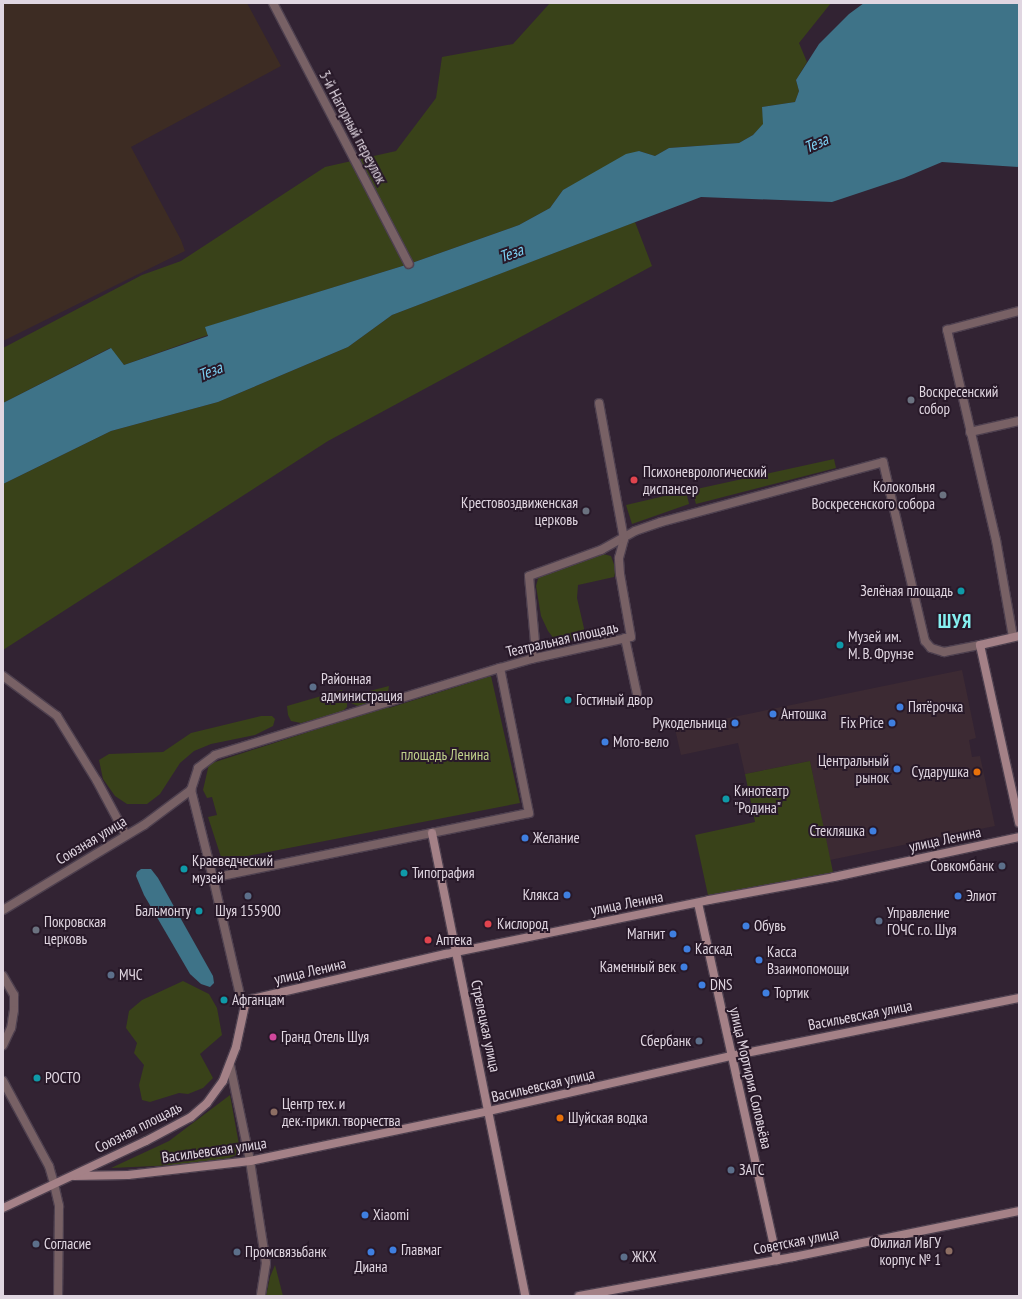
<!DOCTYPE html>
<html>
<head>
<meta charset="utf-8">
<style>
  body { margin:0 }
  #map { position:relative; width:1022px; height:1299px; overflow:hidden; background:#322333; font-family:"PT Sans Narrow",sans-serif }
  div>[style] { position:absolute }
  [style*='--x'] { left:calc(var(--x)*1px); top:calc(var(--y)*1px); width:calc(var(--w)*1px); rotate:calc(var(--a)*1deg) }
  .commercial>* { inset:0; background:#3c2a33 }
  .industrial>* { inset:0; background:#3d2c23 }
  .green>* { inset:0; background:#394219 }
  .water>* { inset:0; background:#3e7388 }
  .roads { filter:drop-shadow(1px 0 #4e404f) drop-shadow(-1px 0 #4e404f) drop-shadow(0 1px #4e404f) drop-shadow(0 -1px #4e404f) }
  .street>* { height:8px; margin:-4px; padding:0 4px; transform-origin:4px; border-radius:4px; background:#786165 }
  .secondary>* { height:8px; margin:-4px; padding:0 4px; transform-origin:4px; border-radius:4px; background:#a48187 }
  .dots>* { width:11px; height:11px; translate:-50% -50%; box-sizing:border-box; border:2px solid #281929; border-radius:50% }
  span { translate:-50% -50%; white-space:nowrap; text-align:center; line-height:1.15; -webkit-text-stroke:4px #281929; paint-order:stroke }
  .street-label { font-size:15px; color:#e0d6e1 }
  .poi-label { font-size:15px; color:#e0d6e1 }
  .left { translate:0 -50%; text-align:left }
  .right { translate:-100% -50%; text-align:right }
  .park-label { font-size:15px; color:#bfd089 }
  .water-label { font-size:16px; color:#7dd2f4; font-style:italic }
  .district-label { font-size:19px; color:#85f1f1; font-weight:700; letter-spacing:1px }
  .frame { position:absolute; inset:0; border:4px solid #e0d6e1; pointer-events:none }
</style>
</head>
<body>
<div id="map">
  <div class="commercial">
    <i style="clip-path:polygon(962px 670px,976px 738px,969px 740px,972px 757px,980px 756px,995px 826px,830px 860px,810px 761px,745px 774px,738px 743px,681px 755px,675px 729px)"></i>
  </div>
  <div class="industrial">
    <i style="clip-path:polygon(3px 3px,247px 3px,281px 66px,131px 147px,181px 240px,185px 251px,3px 341px)"></i>
  </div>
  <div class="green">
    <i style="clip-path:polygon(550px 3px,831px 3px,799px 43px,807px 62px,796px 80px,799px 91px,795px 102px,762px 107px,764px 124px,753px 135px,739px 143px,669px 148px,655px 156px,639px 151px,563px 190px,550px 208px,519px 225px,409px 264px,206px 327px,208px 335px,124px 365px,110px 348px,3px 403px,3px 348px,142px 275px,181px 261px,325px 167px,396px 151px,436px 98px,442px 57px,513px 44px)"></i>
    <i style="clip-path:polygon(635px 222px,652px 266px,328px 441px,3px 650px,3px 484px,111px 431px,218px 402px,348px 347px,392px 315px)"></i>
    <i style="clip-path:polygon(834px 459px,836px 468px,696px 504px,692px 490px)"></i>
    <i style="clip-path:polygon(686px 491px,689px 504px,632px 524px,626px 505px)"></i>
    <i style="clip-path:polygon(603px 554px,611px 556px,616px 570px,614px 577px,578px 585px,577px 598px,586px 637px,558px 644px,548px 631px,541px 616px,536px 586px,540px 572px)"></i>
    <i style="clip-path:polygon(491px 676px,520px 803px,227px 860px,226px 856px,221px 857px,208px 817px,217px 815px,212px 797px,207px 798px,203px 790px,209px 764px,389px 706px,389px 708px)"></i>
    <i style="clip-path:polygon(389px 686px,387px 698px,360px 707px,351px 703px,350px 696px)"></i>
    <i style="clip-path:polygon(342px 690px,347px 699px,347px 707px,342px 712px,301px 723px,291px 721px,288px 715px,287px 706px)"></i>
    <i style="clip-path:polygon(261px 716px,272px 716px,275px 719px,273px 726px,255px 735px,211px 744px,194px 751px,180px 763px,160px 794px,147px 804px,127px 804px,115px 796px,103px 779px,99px 760px,109px 754px,163px 752px,191px 733px)"></i>
    <i style="clip-path:polygon(810px 761px,834px 877px,709px 900px,695px 835px,755px 822px,745px 774px)"></i>
    <i style="clip-path:polygon(183px 981px,209px 994px,217px 1008px,222px 1035px,200px 1054px,213px 1078px,203px 1088px,188px 1094px,179px 1093px,150px 1102px,142px 1100px,139px 1085px,144px 1065px,134px 1053px,137px 1043px,126px 1028px,129px 1011px,142px 1000px)"></i>
    <i style="clip-path:polygon(230px 1095px,240px 1150px,238px 1154px,219px 1163px,111px 1168px,169px 1141px)"></i>
    <i style="clip-path:polygon(275px 1265px,283px 1296px,266px 1296px,270px 1277px)"></i>
  </div>
  <div class="water">
    <i style="clip-path:polygon(864px 3px,1019px 3px,1019px 167px,942px 162px,904px 178px,832px 202px,701px 197px,392px 315px,348px 347px,218px 402px,111px 431px,3px 484px,3px 403px,111px 348px,124px 365px,208px 336px,205px 327px,409px 264px,519px 225px,550px 208px,563px 190px,626px 154px,639px 151px,655px 156px,669px 148px,739px 143px,753px 135px,763px 124px,762px 107px,795px 102px,799px 91px,796px 80px,819px 44px,849px 14px)"></i>
    <i style="clip-path:polygon(141px 869px,151px 869px,158px 878px,213px 976px,214px 983px,210px 987px,201px 984px,190px 974px,144px 895px,136px 876px,137px 872px)"></i>
  </div>
  <div class="roads">
    <div class="street">
      <i style="--x:273;--y:3;--w:294;--a:62.5"></i>
      <i style="--x:970;--y:432;--w:50;--a:-12.7"></i>
      <i style="--x:1013;--y:637;--w:98;--a:-99.9"></i>
      <i style="--x:996;--y:540;--w:216;--a:-103.1"></i>
      <i style="--x:947;--y:330;--w:74;--a:-14.8"></i>
      <i style="--x:625;--y:638;--w:57;--a:77.9"></i>
      <i style="--x:531;--y:659;--w:17;--a:-77"></i>
      <i style="--x:535;--y:642;--w:66;--a:-95.2"></i>
      <i style="--x:529;--y:576;--w:77;--a:-19.9"></i>
      <i style="--x:601;--y:550;--w:39;--a:-29"></i>
      <i style="--x:635;--y:531;--w:28;--a:-19"></i>
      <i style="--x:661;--y:522;--w:230;--a:-15.1"></i>
      <i style="--x:883;--y:462;--w:184;--a:76.8"></i>
      <i style="--x:925;--y:641;--w:9;--a:49"></i>
      <i style="--x:931;--y:648;--w:14;--a:17"></i>
      <i style="--x:944;--y:652;--w:37;--a:-11"></i>
      <i style="--x:500;--y:668;--w:148;--a:78.7"></i>
      <i style="--x:529;--y:813;--w:323;--a:168.4"></i>
      <i style="--x:213;--y:878;--w:91;--a:-104"></i>
      <i style="--x:191;--y:790;--w:23;--a:-72"></i>
      <i style="--x:198;--y:768;--w:21;--a:-37"></i>
      <i style="--x:215;--y:755;--w:298;--a:-17"></i>
      <i style="--x:500;--y:668;--w:32;--a:-16"></i>
      <i style="--x:531;--y:659;--w:102;--a:-12.4"></i>
      <i style="--x:631;--y:637;--w:64;--a:-99.9"></i>
      <i style="--x:620;--y:574;--w:16;--a:-94"></i>
      <i style="--x:619;--y:558;--w:20;--a:-75"></i>
      <i style="--x:624;--y:539;--w:138;--a:-100.4"></i>
      <i style="--x:3;--y:676;--w:67;--a:36.5"></i>
      <i style="--x:57;--y:716;--w:76;--a:58.4"></i>
      <i style="--x:97;--y:781;--w:61;--a:61.8"></i>
      <i style="--x:213;--y:878;--w:120;--a:77"></i>
      <i style="--x:240;--y:995;--w:11;--a:63"></i>
      <i style="--x:3;--y:910;--w:165;--a:-31.1"></i>
      <i style="--x:144;--y:825;--w:59;--a:-36.7"></i>
      <i style="--x:3;--y:976;--w:22;--a:60"></i>
      <i style="--x:14;--y:995;--w:15;--a:90"></i>
      <i style="--x:14;--y:1010;--w:18;--a:99"></i>
      <i style="--x:11;--y:1028;--w:19;--a:115"></i>
      <i style="--x:230;--y:1065;--w:98;--a:78.2"></i>
      <i style="--x:250;--y:1161;--w:103;--a:81.1"></i>
      <i style="--x:266;--y:1263;--w:33;--a:99"></i>
      <i style="--x:3;--y:1081;--w:97;--a:61.6"></i>
      <i style="--x:49;--y:1166;--w:19;--a:74"></i>
      <i style="--x:54;--y:1184;--w:23;--a:77"></i>
      <i style="--x:59;--y:1206;--w:90;--a:90.6"></i>
    </div>
    <div class="secondary">
      <i style="--x:1019;--y:636;--w:40;--a:167"></i>
      <i style="--x:980;--y:645;--w:182;--a:77.6"></i>
      <i style="--x:432;--y:833;--w:472;--a:78.6"></i>
      <i style="--x:698;--y:903;--w:366;--a:77.5"></i>
      <i style="--x:74;--y:1176;--w:54;--a:-1.1"></i>
      <i style="--x:128;--y:1175;--w:123;--a:-6.5"></i>
      <i style="--x:250;--y:1161;--w:244;--a:-11.8"></i>
      <i style="--x:489;--y:1111;--w:248;--a:-12.8"></i>
      <i style="--x:731;--y:1056;--w:294;--a:-11.4"></i>
      <i style="--x:3;--y:1208;--w:158;--a:-25.1"></i>
      <i style="--x:146;--y:1141;--w:51;--a:-28.1"></i>
      <i style="--x:191;--y:1117;--w:21;--a:-41"></i>
      <i style="--x:207;--y:1103;--w:27;--a:-54"></i>
      <i style="--x:223;--y:1081;--w:36;--a:-69"></i>
      <i style="--x:236;--y:1047;--w:43;--a:-77.9"></i>
      <i style="--x:245;--y:1005;--w:9;--a:-41"></i>
      <i style="--x:252;--y:999;--w:199;--a:-13.1"></i>
      <i style="--x:446;--y:954;--w:268;--a:-11.6"></i>
      <i style="--x:709;--y:900;--w:127;--a:-10.4"></i>
      <i style="--x:834;--y:877;--w:189;--a:-12.2"></i>
      <i style="--x:579;--y:1296;--w:218;--a:-10.3"></i>
      <i style="--x:793;--y:1257;--w:231;--a:-11.5"></i>
    </div>
  </div>
  <div class="dots">
    <i style="left:911px;top:400px;background:#6b7280"></i>
    <i style="left:634px;top:480px;background:#e0444e"></i>
    <i style="left:943px;top:495px;background:#6b7280"></i>
    <i style="left:586px;top:511px;background:#6b7280"></i>
    <i style="left:961px;top:591px;background:#0f9aa8"></i>
    <i style="left:840px;top:645px;background:#0f9aa8"></i>
    <i style="left:313px;top:687px;background:#5c6f8a"></i>
    <i style="left:568px;top:700px;background:#0f9aa8"></i>
    <i style="left:900px;top:707px;background:#3f7fe0"></i>
    <i style="left:773px;top:714px;background:#3f7fe0"></i>
    <i style="left:735px;top:723px;background:#3f7fe0"></i>
    <i style="left:892px;top:723px;background:#3f7fe0"></i>
    <i style="left:605px;top:742px;background:#3f7fe0"></i>
    <i style="left:897px;top:769px;background:#3f7fe0"></i>
    <i style="left:977px;top:772px;background:#e8710a"></i>
    <i style="left:726px;top:799px;background:#0f9aa8"></i>
    <i style="left:873px;top:831px;background:#3f7fe0"></i>
    <i style="left:525px;top:838px;background:#3f7fe0"></i>
    <i style="left:1002px;top:866px;background:#5c6f8a"></i>
    <i style="left:184px;top:869px;background:#0f9aa8"></i>
    <i style="left:404px;top:873px;background:#0f9aa8"></i>
    <i style="left:567px;top:895px;background:#3f7fe0"></i>
    <i style="left:248px;top:896px;background:#5c6f8a"></i>
    <i style="left:958px;top:896px;background:#3f7fe0"></i>
    <i style="left:199px;top:911px;background:#0f9aa8"></i>
    <i style="left:879px;top:921px;background:#5c6f8a"></i>
    <i style="left:488px;top:924px;background:#e0444e"></i>
    <i style="left:746px;top:926px;background:#3f7fe0"></i>
    <i style="left:36px;top:930px;background:#6b7280"></i>
    <i style="left:673px;top:934px;background:#3f7fe0"></i>
    <i style="left:428px;top:940px;background:#e0444e"></i>
    <i style="left:687px;top:949px;background:#3f7fe0"></i>
    <i style="left:759px;top:960px;background:#3f7fe0"></i>
    <i style="left:684px;top:967px;background:#3f7fe0"></i>
    <i style="left:111px;top:975px;background:#5c6f8a"></i>
    <i style="left:702px;top:985px;background:#3f7fe0"></i>
    <i style="left:766px;top:993px;background:#3f7fe0"></i>
    <i style="left:224px;top:1000px;background:#0f9aa8"></i>
    <i style="left:273px;top:1037px;background:#d1479c"></i>
    <i style="left:699px;top:1041px;background:#5c6f8a"></i>
    <i style="left:37px;top:1078px;background:#0f9aa8"></i>
    <i style="left:274px;top:1112px;background:#8d6e63"></i>
    <i style="left:560px;top:1118px;background:#e8710a"></i>
    <i style="left:731px;top:1170px;background:#5c6f8a"></i>
    <i style="left:365px;top:1215px;background:#3f7fe0"></i>
    <i style="left:36px;top:1244px;background:#5c6f8a"></i>
    <i style="left:393px;top:1250px;background:#3f7fe0"></i>
    <i style="left:949px;top:1251px;background:#8d6e63"></i>
    <i style="left:237px;top:1252px;background:#5c6f8a"></i>
    <i style="left:371px;top:1252px;background:#3f7fe0"></i>
    <i style="left:624px;top:1257px;background:#5c6f8a"></i>
  </div>
  <div class="street-label">
    <span style="left:353px;top:127px;rotate:62deg">3-й Нагорный переулок</span>
    <span style="left:562px;top:639px;rotate:-13deg">Театральная площадь</span>
    <span style="left:945px;top:839px;rotate:-12deg">улица Ленина</span>
    <span style="left:91px;top:840px;rotate:-31deg">Союзная улица</span>
    <span style="left:627px;top:903px;rotate:-11deg">улица Ленина</span>
    <span style="left:310px;top:971px;rotate:-13deg">улица Ленина</span>
    <span style="left:860px;top:1015px;rotate:-11deg">Васильевская улица</span>
    <span style="left:486px;top:1026px;rotate:78deg">Стрелецкая улица</span>
    <span style="left:751px;top:1078px;rotate:77deg">улица Мортирия Соловьёва</span>
    <span style="left:543px;top:1085px;rotate:-13deg">Васильевская улица</span>
    <span style="left:138px;top:1127px;rotate:-27deg">Союзная площадь</span>
    <span style="left:214px;top:1150px;rotate:-8deg">Васильевская улица</span>
    <span style="left:796px;top:1241px;rotate:-11deg">Советская улица</span>
  </div>
  <div class="poi-label">
    <span class="left" style="left:919px;top:400px">Воскресенский<br>собор</span>
    <span class="left" style="left:643px;top:480px">Психоневрологический<br>диспансер</span>
    <span class="right" style="left:935px;top:495px">Колокольня<br>Воскресенского собора</span>
    <span class="right" style="left:578px;top:511px">Крестовоздвиженская<br>церковь</span>
    <span class="right" style="left:953px;top:591px">Зелёная площадь</span>
    <span class="left" style="left:848px;top:645px">Музей им.<br>М. В. Фрунзе</span>
    <span class="left" style="left:321px;top:687px">Районная<br>администрация</span>
    <span class="left" style="left:576px;top:700px">Гостиный двор</span>
    <span class="left" style="left:908px;top:707px">Пятёрочка</span>
    <span class="left" style="left:781px;top:714px">Антошка</span>
    <span class="right" style="left:727px;top:723px">Рукодельница</span>
    <span class="right" style="left:884px;top:723px">Fix Price</span>
    <span class="left" style="left:613px;top:742px">Мото-вело</span>
    <span class="right" style="left:889px;top:769px">Центральный<br>рынок</span>
    <span class="right" style="left:969px;top:772px">Сударушка</span>
    <span class="left" style="left:734px;top:799px">Кинотеатр<br>"Родина"</span>
    <span class="right" style="left:865px;top:831px">Стекляшка</span>
    <span class="left" style="left:533px;top:838px">Желание</span>
    <span class="left" style="left:192px;top:869px">Краеведческий<br>музей</span>
    <span class="right" style="left:994px;top:866px">Совкомбанк</span>
    <span class="left" style="left:412px;top:873px">Типография</span>
    <span class="right" style="left:559px;top:895px">Клякса</span>
    <span class="left" style="left:966px;top:896px">Элиот</span>
    <span class="right" style="left:191px;top:911px">Бальмонту</span>
    <span style="left:248px;top:911px">Шуя 155900</span>
    <span class="left" style="left:887px;top:921px">Управление<br>ГОЧС г.о. Шуя</span>
    <span class="left" style="left:44px;top:930px">Покровская<br>церковь</span>
    <span class="left" style="left:497px;top:924px">Кислород</span>
    <span class="left" style="left:754px;top:926px">Обувь</span>
    <span class="right" style="left:665px;top:934px">Магнит</span>
    <span class="left" style="left:436px;top:940px">Аптека</span>
    <span class="left" style="left:695px;top:949px">Каскад</span>
    <span class="left" style="left:767px;top:960px">Касса<br>Взаимопомощи</span>
    <span class="right" style="left:676px;top:967px">Каменный век</span>
    <span class="left" style="left:119px;top:975px">МЧС</span>
    <span class="left" style="left:710px;top:985px">DNS</span>
    <span class="left" style="left:774px;top:993px">Тортик</span>
    <span class="left" style="left:232px;top:1000px">Афганцам</span>
    <span class="left" style="left:281px;top:1037px">Гранд Отель Шуя</span>
    <span class="right" style="left:691px;top:1041px">Сбербанк</span>
    <span class="left" style="left:45px;top:1078px">РОСТО</span>
    <span class="left" style="left:282px;top:1112px">Центр тех. и<br>дек.-прикл. творчества</span>
    <span class="left" style="left:568px;top:1118px">Шуйская водка</span>
    <span class="left" style="left:739px;top:1170px">ЗАГС</span>
    <span class="left" style="left:373px;top:1215px">Xiaomi</span>
    <span class="right" style="left:941px;top:1251px">Филиал ИвГУ<br>корпус № 1</span>
    <span class="left" style="left:44px;top:1244px">Согласие</span>
    <span class="left" style="left:401px;top:1250px">Главмаг</span>
    <span class="left" style="left:245px;top:1252px">Промсвязьбанк</span>
    <span class="left" style="left:632px;top:1257px">ЖКХ</span>
    <span style="left:371px;top:1267px">Диана</span>
  </div>
  <div class="park-label">
    <span style="left:445px;top:755px">площадь Ленина</span>
  </div>
  <div class="water-label">
    <span style="left:816px;top:143px;rotate:-24deg">Теза</span>
    <span style="left:511px;top:253px;rotate:-20deg">Теза</span>
    <span style="left:210px;top:371px;rotate:-22deg">Теза</span>
  </div>
  <div class="district-label">
    <span style="left:955px;top:622px">ШУЯ</span>
  </div>
  <div class="frame"></div>
</div>
</body>
</html>
